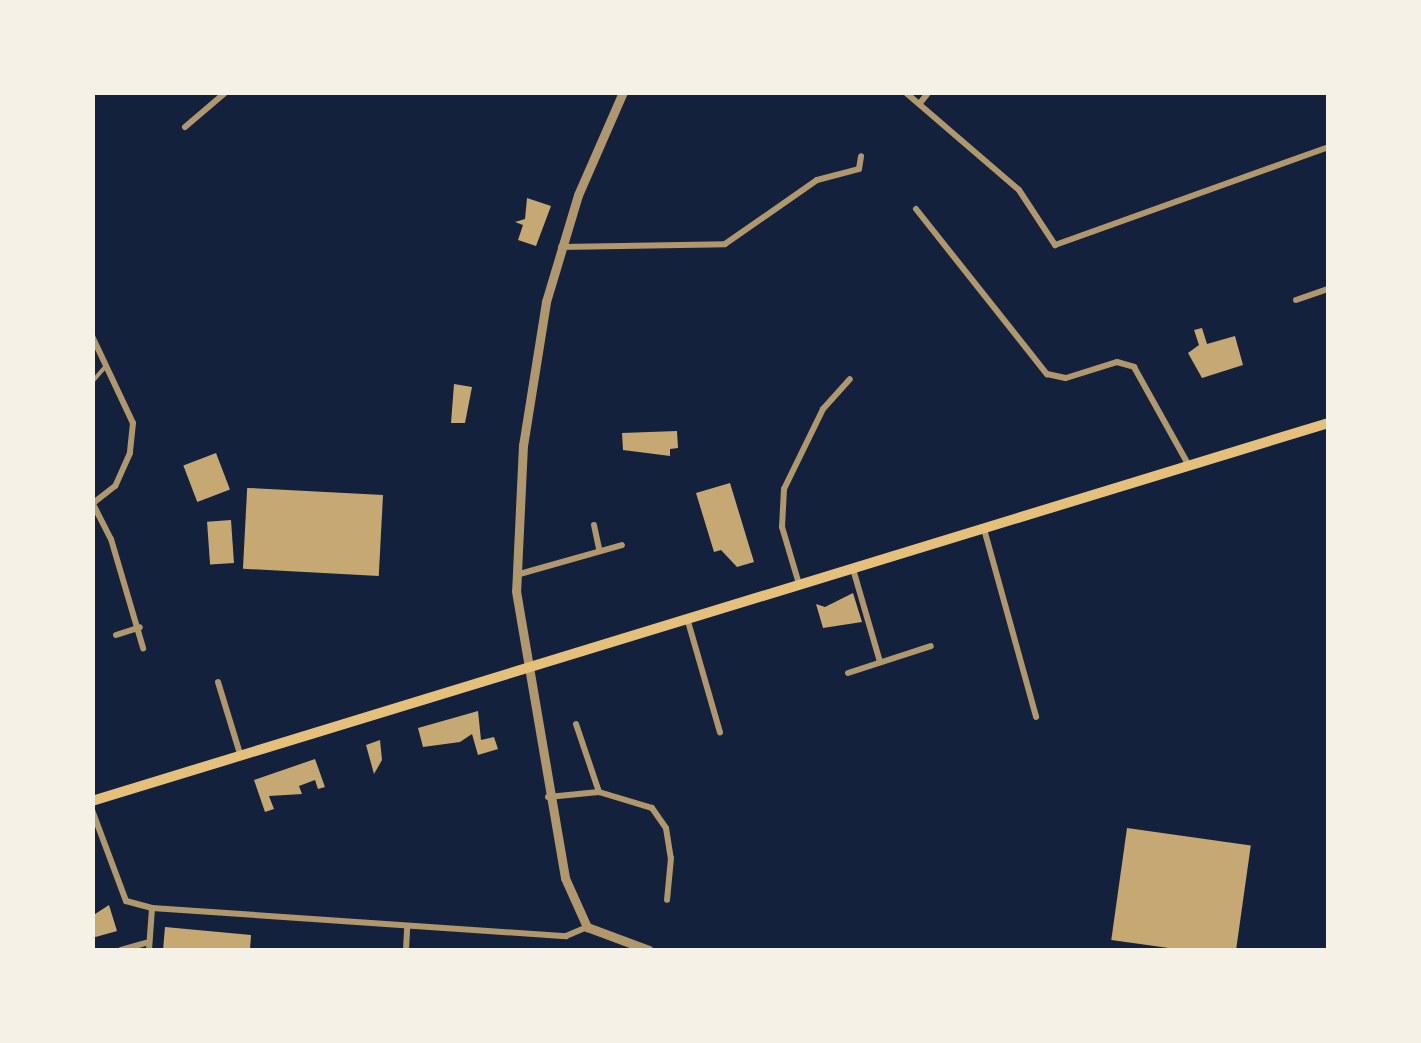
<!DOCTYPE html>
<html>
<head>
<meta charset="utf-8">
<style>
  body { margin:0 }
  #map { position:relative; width:1421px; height:1043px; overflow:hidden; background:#14213d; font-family:"Sofia Sans Condensed",sans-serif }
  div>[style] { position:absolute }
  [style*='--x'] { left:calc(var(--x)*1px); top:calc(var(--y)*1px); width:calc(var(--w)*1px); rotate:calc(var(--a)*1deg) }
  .building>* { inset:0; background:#c6a872; transform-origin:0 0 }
  .service>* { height:4px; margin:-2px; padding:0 2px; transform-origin:2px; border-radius:2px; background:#b1986c }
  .minor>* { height:6px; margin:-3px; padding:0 3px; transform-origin:3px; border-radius:3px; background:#b1986c }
  .tertiary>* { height:9px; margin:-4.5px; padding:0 4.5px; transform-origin:4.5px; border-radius:4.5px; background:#b1986c }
  .primary>* { height:10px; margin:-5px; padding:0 5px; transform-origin:5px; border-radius:5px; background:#e5c07b }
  span { translate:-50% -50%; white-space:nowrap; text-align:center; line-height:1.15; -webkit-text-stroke:8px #f6f1e7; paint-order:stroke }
  .frame { position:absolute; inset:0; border:95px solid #f6f1e7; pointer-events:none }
</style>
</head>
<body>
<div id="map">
  <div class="building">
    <i style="clip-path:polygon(527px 198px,551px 206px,536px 246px,518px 240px,523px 225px,515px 222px,525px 219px)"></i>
    <i style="clip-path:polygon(1202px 328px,1207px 344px,1235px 336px,1243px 365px,1202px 378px,1188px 353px,1199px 345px,1194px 330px)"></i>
    <i style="clip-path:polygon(454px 384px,472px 387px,465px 423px,451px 423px)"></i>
    <i style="clip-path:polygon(677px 431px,678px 448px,670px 449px,670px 456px,623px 450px,622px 433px)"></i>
    <i style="left:216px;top:453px;width:39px;height:35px;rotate:69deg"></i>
    <i style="clip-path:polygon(730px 483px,754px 562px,737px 567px,721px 550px,714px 552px,696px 493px)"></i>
    <i style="left:383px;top:495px;width:81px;height:136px;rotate:93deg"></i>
    <i style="left:231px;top:520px;width:43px;height:24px;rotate:86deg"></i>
    <i style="clip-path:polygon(853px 593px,862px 622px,823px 628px,816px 604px,825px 607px)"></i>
    <i style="clip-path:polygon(478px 711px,481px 740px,494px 737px,498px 749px,478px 755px,472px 734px,460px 742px,423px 747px,418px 728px)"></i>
    <i style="clip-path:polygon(380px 740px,382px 760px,374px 774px,366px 745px)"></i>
    <i style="clip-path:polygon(315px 759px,325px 787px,318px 789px,315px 780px,299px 786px,302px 794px,269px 796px,274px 809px,265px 812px,254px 780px)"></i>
    <i style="left:1127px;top:828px;width:125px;height:113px;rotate:8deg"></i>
    <i style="clip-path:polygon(109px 905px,117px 931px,92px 938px,92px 916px)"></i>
    <i style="clip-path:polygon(165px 927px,251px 935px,250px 950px,163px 950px)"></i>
  </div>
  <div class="service">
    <i style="--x:92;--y:382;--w:18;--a:-49"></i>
  </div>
  <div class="minor">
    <i style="--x:905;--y:92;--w:150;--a:40.7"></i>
    <i style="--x:1019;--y:190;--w:66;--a:56.8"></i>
    <i style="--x:1055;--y:245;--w:290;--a:-19.7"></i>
    <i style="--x:920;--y:103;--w:14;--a:-51"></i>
    <i style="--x:185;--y:127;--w:54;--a:-40.5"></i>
    <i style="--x:916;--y:209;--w:211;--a:51.6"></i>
    <i style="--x:1047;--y:374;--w:19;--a:12"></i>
    <i style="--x:1066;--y:378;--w:53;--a:-17.4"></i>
    <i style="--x:1117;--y:362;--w:18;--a:16"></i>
    <i style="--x:1134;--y:367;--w:113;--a:60.9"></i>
    <i style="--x:561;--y:247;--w:164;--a:-1"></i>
    <i style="--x:725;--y:244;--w:112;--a:-34.8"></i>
    <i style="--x:817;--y:180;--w:43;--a:-14.7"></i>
    <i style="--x:859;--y:169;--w:13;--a:-81"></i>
    <i style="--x:1296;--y:300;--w:34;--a:-19"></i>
    <i style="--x:92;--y:336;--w:96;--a:64.8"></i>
    <i style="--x:133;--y:423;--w:30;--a:96"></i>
    <i style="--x:130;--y:453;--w:36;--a:114"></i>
    <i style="--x:115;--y:486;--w:29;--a:142"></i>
    <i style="--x:93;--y:504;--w:39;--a:63"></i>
    <i style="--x:111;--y:539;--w:114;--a:73.6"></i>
    <i style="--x:594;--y:525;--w:25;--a:78"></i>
    <i style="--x:984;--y:529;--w:195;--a:74.5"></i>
    <i style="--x:853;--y:569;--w:97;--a:73.8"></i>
    <i style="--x:516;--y:575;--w:110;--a:-15.8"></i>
    <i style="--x:799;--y:584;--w:59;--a:-106.6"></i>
    <i style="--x:782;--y:527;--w:38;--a:-87"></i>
    <i style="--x:784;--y:489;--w:89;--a:-64"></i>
    <i style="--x:823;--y:409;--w:40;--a:-48"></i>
    <i style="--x:687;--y:618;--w:119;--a:73.9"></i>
    <i style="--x:116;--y:635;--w:25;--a:-18"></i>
    <i style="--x:848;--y:673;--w:87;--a:-18"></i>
    <i style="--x:218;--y:682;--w:75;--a:73"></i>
    <i style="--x:576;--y:724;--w:72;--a:71.3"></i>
    <i style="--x:548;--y:797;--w:51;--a:-5.6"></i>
    <i style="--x:599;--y:792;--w:55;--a:16.8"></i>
    <i style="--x:652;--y:808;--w:24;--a:55"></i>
    <i style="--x:666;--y:828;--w:30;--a:81"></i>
    <i style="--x:671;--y:858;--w:42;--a:95.4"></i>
    <i style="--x:92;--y:810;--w:97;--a:69.5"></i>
    <i style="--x:126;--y:901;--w:27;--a:15"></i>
    <i style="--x:152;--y:908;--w:415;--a:3.9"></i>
    <i style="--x:566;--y:936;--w:23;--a:-23"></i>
    <i style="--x:121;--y:950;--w:26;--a:-16"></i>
    <i style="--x:149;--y:950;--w:42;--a:-85.9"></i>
    <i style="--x:406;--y:950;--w:22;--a:-87"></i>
  </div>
  <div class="tertiary">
    <i style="--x:623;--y:92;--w:112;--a:113.6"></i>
    <i style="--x:578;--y:195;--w:112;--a:106.7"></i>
    <i style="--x:546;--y:302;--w:145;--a:99.1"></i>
    <i style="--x:523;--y:445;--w:146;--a:92.7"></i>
    <i style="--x:516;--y:591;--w:291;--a:80.3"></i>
    <i style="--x:565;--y:878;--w:54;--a:65.8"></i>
    <i style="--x:587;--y:927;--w:66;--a:20.4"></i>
  </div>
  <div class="primary">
    <i style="--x:92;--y:801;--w:1293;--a:-17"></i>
  </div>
  <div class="frame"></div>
</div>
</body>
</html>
